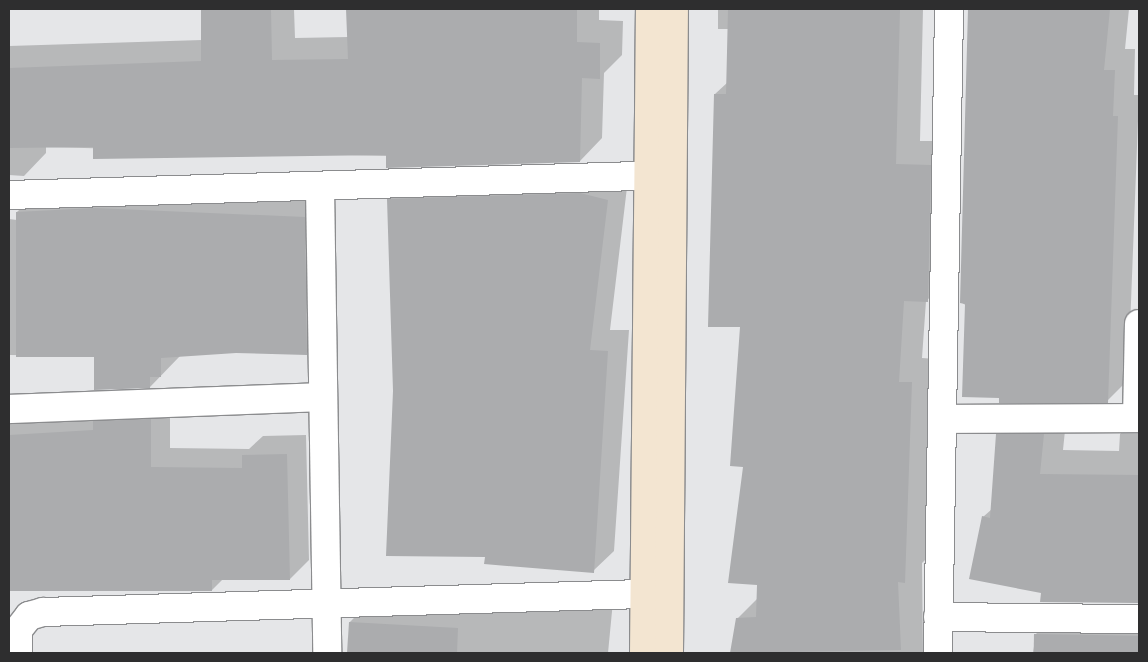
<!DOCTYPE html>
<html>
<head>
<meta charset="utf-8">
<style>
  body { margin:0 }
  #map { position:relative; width:1148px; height:662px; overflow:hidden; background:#e5e6e8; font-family:"Fira Sans Condensed",sans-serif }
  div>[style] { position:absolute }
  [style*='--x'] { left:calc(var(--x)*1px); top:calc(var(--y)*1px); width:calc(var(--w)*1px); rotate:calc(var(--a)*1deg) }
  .shadow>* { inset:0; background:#0003 }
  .building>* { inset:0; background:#abacae; transform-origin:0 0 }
  .roads { filter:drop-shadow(1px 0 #8b8c8e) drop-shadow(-1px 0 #8b8c8e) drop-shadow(0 1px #8b8c8e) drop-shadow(0 -1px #8b8c8e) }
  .street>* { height:28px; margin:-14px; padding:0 14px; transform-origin:14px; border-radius:14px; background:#fff }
  .secondary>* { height:28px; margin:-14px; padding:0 14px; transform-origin:14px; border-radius:14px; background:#f3e5d1 }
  span { translate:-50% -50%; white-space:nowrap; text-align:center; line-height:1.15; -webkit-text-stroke:4px #fff; paint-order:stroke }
  .frame { position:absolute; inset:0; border:10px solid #2e2e2f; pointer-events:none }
</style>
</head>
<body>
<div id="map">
  <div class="shadow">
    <i style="clip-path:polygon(202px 9px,294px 9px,295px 38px,348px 37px,347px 9px,599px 9px,599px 20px,623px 21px,622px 55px,604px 73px,602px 138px,580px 161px,46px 147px,46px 153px,24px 176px,9px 175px,9px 46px,202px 40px)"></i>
    <i style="clip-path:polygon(718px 9px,923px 9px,920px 141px,954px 141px,952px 277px,926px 301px,922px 358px,936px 359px,928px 557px,922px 563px,923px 653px,731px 653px,737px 619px,758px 598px,758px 584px,744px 466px,741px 326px,715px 94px,728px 82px,729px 29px,718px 29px)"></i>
    <i style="clip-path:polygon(969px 9px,1129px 9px,1125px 49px,1135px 49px,1134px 95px,1139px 95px,1128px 380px,1107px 401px,961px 302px)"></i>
    <i style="clip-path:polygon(409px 179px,628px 179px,610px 330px,629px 330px,614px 551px,593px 571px,486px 556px,395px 391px,388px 200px)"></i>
    <i style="clip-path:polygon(41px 189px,328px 194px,330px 331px,306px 354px,236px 351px,181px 355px,150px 387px,95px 356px,9px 355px,9px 219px,17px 220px,17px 212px)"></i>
    <i style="clip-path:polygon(170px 400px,170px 448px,249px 449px,263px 436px,306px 435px,309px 560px,290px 579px,223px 579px,212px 590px,9px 590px,9px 418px)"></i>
    <i style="clip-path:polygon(1021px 411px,1067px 411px,1063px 450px,1119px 451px,1120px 434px,1139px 415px,1139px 602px,1041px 601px,1043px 592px,983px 517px,992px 509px,998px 435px)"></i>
    <i style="clip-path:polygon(376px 595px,613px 601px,608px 653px,348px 653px,350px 622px)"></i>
    <i style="clip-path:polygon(1059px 610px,1139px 611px,1139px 653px,1033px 653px,1036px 634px)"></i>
  </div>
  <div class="building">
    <i style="clip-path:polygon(201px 9px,271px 9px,272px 60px,348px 59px,346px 9px,577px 9px,577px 42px,600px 43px,600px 79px,582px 78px,580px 162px,386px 168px,386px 155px,93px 159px,93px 147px,9px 148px,9px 68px,201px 61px)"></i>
    <i style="clip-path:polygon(728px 9px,900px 9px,896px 164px,931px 165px,928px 302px,904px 301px,899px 382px,912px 382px,905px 583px,898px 582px,901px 650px,730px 653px,736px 618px,756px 617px,757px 585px,728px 583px,743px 467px,730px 466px,740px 327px,708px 327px,714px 94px,726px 94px)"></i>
    <i style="clip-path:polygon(968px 9px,1110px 9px,1104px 70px,1115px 70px,1113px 116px,1118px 116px,1108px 403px,999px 403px,999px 398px,962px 397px,965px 304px,960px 303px)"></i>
    <i style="clip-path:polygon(580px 193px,608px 200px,590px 350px,608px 351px,594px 573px,484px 564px,485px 557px,386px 556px,393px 391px,387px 199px)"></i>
    <i style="clip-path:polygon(95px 208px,305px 217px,307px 355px,236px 353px,161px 358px,161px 377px,150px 377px,150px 388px,94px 390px,94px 357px,16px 357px,16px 212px)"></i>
    <i style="clip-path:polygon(151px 419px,151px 467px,242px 468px,242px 455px,287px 454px,290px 580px,212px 580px,212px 591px,9px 591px,9px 435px,93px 430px,93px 421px)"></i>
    <i style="clip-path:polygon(996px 434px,1044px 434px,1040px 474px,1139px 475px,1139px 603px,1040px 602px,1041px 593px,969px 579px,982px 516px,990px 518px)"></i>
    <i style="clip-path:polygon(349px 622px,458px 628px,457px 653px,347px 653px)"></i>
    <i style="left:1034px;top:634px;width:105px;height:19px;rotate:1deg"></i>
  </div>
  <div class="roads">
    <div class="street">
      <i style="--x:320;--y:187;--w:466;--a:89.1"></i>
      <i style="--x:9;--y:195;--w:663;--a:-1.73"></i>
      <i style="--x:9;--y:409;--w:314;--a:-2.2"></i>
      <i style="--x:942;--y:419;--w:195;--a:-0.3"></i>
      <i style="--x:1137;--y:418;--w:94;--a:-88.8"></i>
      <i style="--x:938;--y:617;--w:201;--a:0.6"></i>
      <i style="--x:18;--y:653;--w:23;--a:-90"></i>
      <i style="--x:18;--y:630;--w:18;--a:-52"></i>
      <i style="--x:29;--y:616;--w:15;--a:-16"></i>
      <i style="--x:43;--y:612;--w:601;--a:-1.72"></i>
      <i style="--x:938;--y:653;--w:644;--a:-89.02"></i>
    </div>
    <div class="secondary">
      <i style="--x:644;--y:653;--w:644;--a:-89.47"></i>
      <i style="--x:669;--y:653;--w:644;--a:-89.56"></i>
    </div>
  </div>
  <div class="frame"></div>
</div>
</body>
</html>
